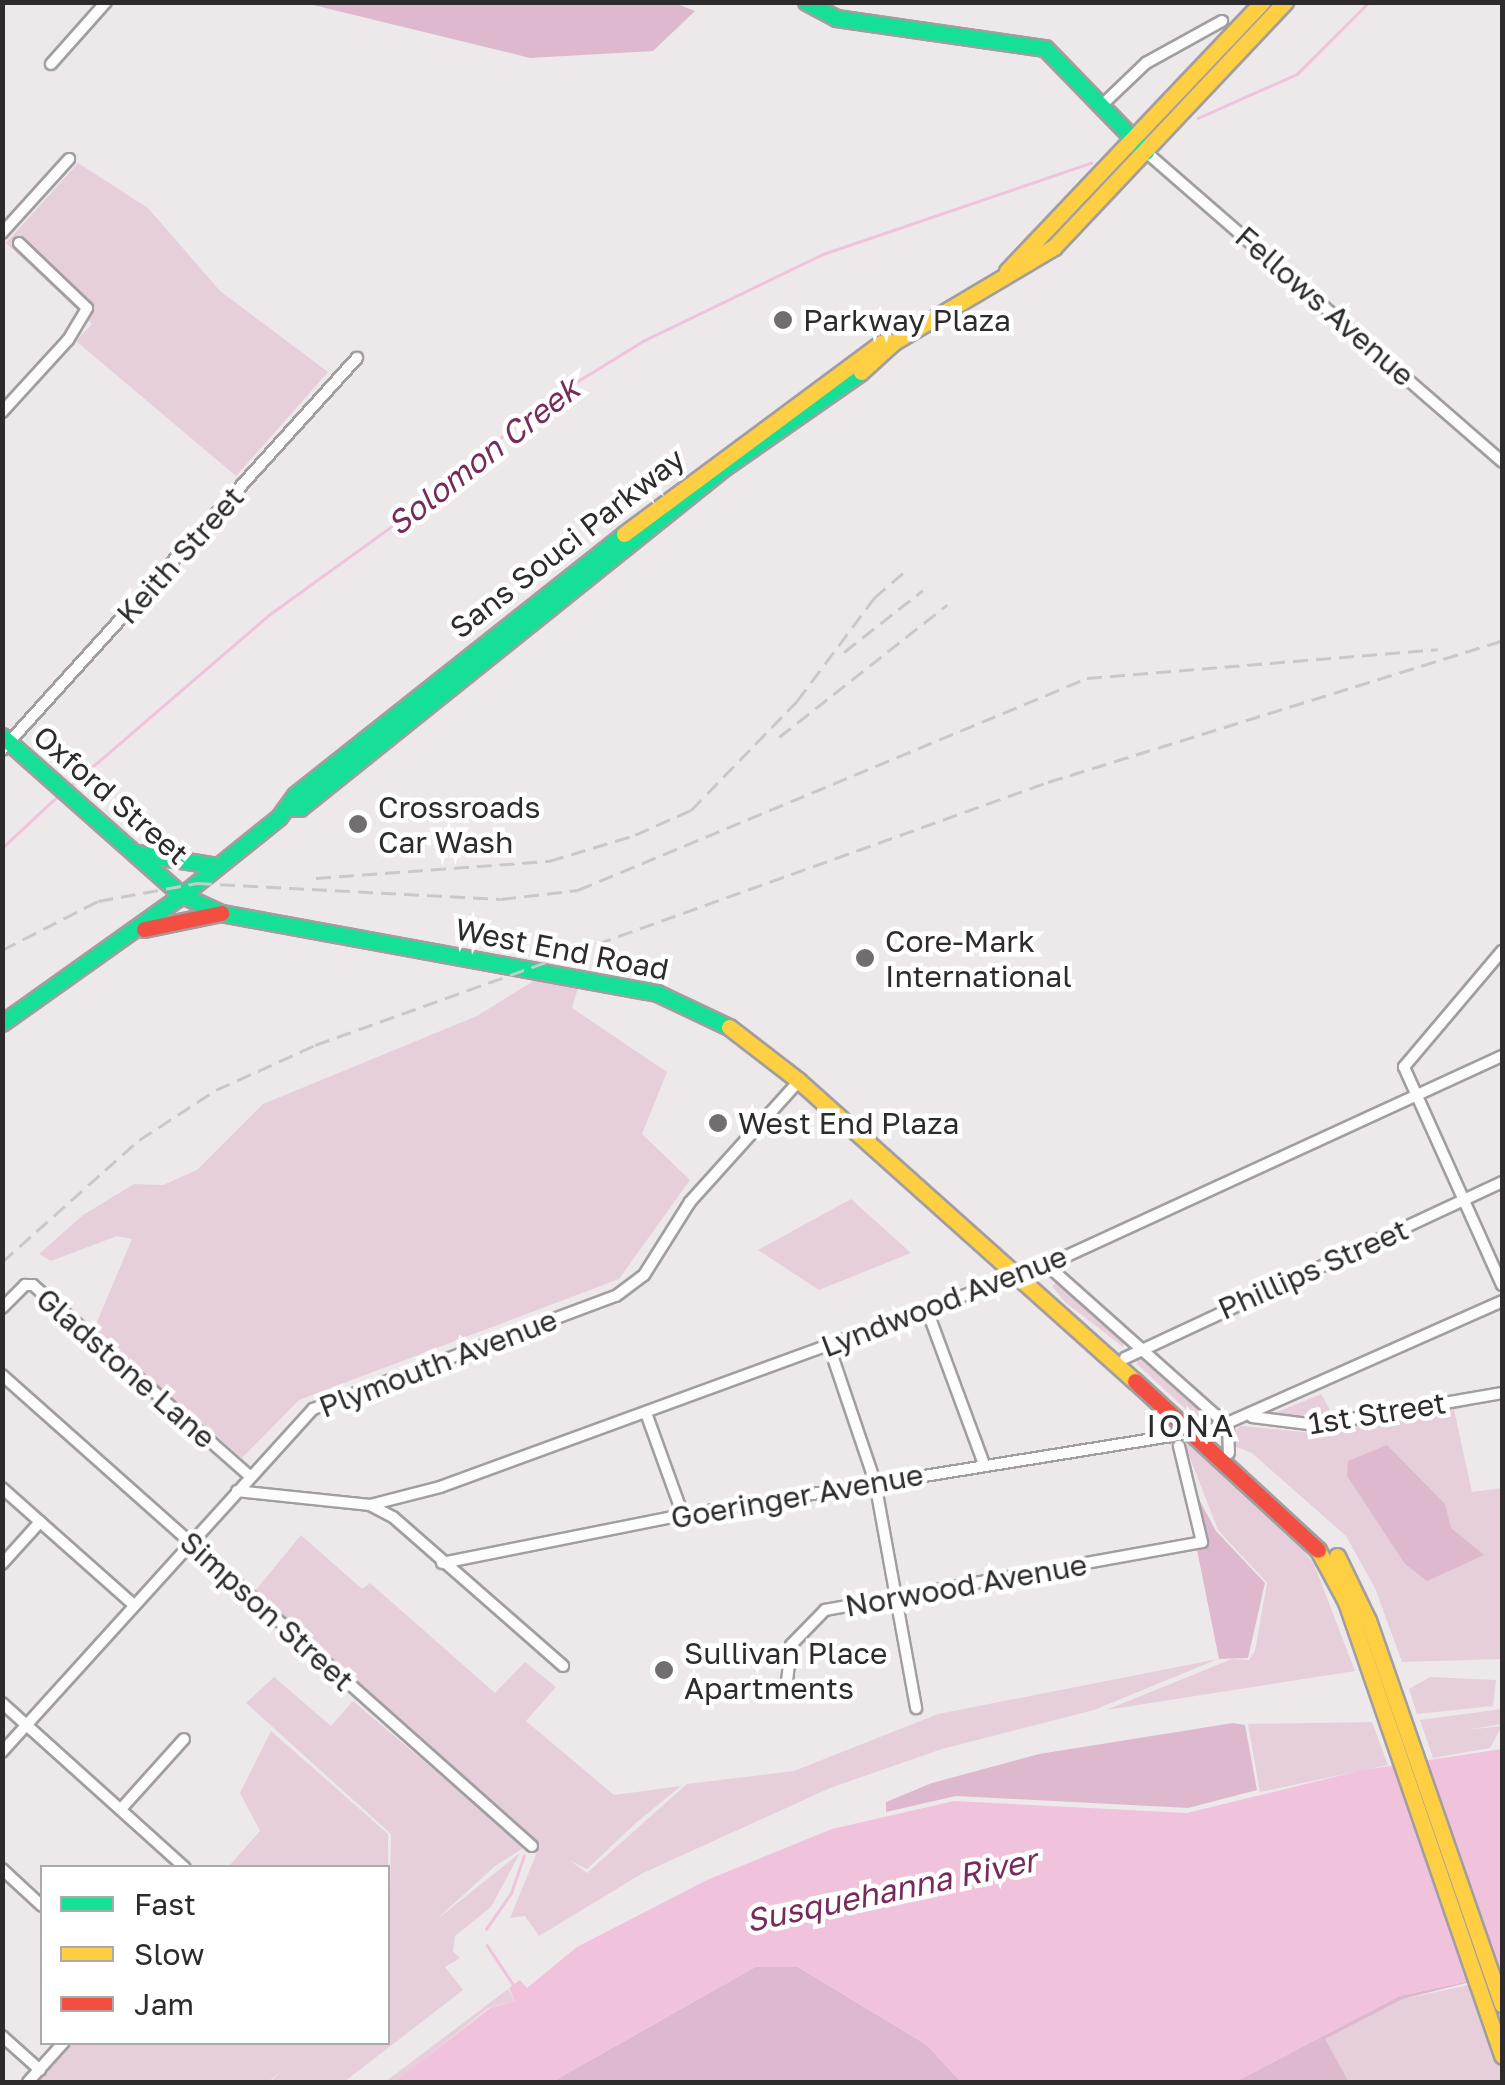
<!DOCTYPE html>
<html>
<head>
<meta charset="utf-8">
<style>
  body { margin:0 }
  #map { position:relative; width:1505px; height:2085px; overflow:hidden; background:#ede9eb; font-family:"Golos Text",sans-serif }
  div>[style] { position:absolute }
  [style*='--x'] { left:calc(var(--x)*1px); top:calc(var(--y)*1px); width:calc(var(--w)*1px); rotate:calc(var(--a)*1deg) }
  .green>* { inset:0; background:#e6cedb }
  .forest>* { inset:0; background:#deb9cd }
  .water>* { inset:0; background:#f1c2dc }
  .stream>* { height:2.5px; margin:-1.25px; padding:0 1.25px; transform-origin:1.25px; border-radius:1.25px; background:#f1c2dc }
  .roads { filter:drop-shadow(2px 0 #a19ea0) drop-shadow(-2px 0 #a19ea0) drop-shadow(0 2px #a19ea0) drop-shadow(0 -2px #a19ea0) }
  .street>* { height:10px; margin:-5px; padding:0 5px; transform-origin:5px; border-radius:5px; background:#fcfcfc }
  .fast>* { height:15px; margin:-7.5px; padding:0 7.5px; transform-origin:7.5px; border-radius:7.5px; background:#16e098 }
  .slow>* { height:15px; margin:-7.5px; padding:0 7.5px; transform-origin:7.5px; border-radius:7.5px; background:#ffcf43 }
  .jam>* { height:15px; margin:-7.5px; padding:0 7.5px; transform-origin:7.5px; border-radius:7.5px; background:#f24e42 }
  .rail>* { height:2.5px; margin-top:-1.25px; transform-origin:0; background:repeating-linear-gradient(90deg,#cac9c9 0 15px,transparent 0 23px) }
  .dots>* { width:28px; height:28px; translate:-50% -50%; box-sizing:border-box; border:5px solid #fff; border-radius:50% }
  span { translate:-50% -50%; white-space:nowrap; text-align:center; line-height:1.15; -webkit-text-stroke:9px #fff; paint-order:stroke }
  .street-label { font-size:30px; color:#2e2b2c }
  .poi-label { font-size:30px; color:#2e2b2c }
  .left { translate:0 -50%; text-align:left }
  .water-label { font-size:32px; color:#772b5b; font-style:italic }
  .neighbourhood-label { font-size:32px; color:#2e2b2c; letter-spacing:2.5px }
  .frame { position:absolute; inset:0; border:5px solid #2e2b2c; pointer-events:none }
  .legend { position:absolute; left:40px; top:1865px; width:350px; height:180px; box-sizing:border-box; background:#fff; border:2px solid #abaaab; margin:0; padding:12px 18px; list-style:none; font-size:30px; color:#2e2b2c }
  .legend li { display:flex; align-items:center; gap:20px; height:50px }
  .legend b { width:50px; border:2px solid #abaaab }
</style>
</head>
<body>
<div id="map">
  <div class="green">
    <i style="clip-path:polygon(78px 163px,148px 208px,220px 291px,328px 372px,236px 476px,76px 341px,92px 324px,6px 243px)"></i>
    <i style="clip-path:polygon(535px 980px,578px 988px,572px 1008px,667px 1072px,642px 1134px,690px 1180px,619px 1279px,299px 1400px,242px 1458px,94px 1329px,132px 1239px,117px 1236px,51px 1261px,39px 1254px,83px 1215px,134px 1184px,163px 1185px,197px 1170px,263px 1104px,477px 1016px)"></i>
    <i style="clip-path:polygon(851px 1199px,911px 1253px,819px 1290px,758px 1250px)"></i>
    <i style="clip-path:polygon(1058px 1281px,1124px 1340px,1123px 1347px,1065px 1302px,1052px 1286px)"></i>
    <i style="clip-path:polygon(1137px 1356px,1214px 1420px,1213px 1426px,1206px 1428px,1137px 1364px)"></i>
    <i style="clip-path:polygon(1321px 1394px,1334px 1417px,1276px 1416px,1275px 1413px)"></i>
    <i style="clip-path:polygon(1502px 1399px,1454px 1410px,1472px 1492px,1502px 1488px,1502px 1659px,1402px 1662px,1375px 1588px,1346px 1536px,1252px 1453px,1234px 1446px,1234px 1432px,1241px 1426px,1312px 1433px)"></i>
    <i style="clip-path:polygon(1183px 1440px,1284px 1526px,1314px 1564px,1355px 1671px,1106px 1710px,1232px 1659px,1249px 1660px,1255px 1651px,1267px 1583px,1218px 1530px)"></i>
    <i style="clip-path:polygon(301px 1535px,362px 1589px,370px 1583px,495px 1693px,525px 1662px,556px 1687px,526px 1721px,614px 1795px,681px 1786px,637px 1822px,587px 1869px,569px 1860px,587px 1873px,687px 1784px,794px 1771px,938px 1714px,1218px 1659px,1094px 1710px,942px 1749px,830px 1788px,643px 1873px,539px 1936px,525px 1916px,510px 1918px,540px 1845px,255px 1591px)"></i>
    <i style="clip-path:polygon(274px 1677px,331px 1726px,353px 1701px,525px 1847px,495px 1866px,436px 1920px,520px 1853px,491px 1907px,455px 1936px,453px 1951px,460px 1958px,445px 1967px,463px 1990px,344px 2082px,270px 2082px,282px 2071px,268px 2082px,38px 2082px,74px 2043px,388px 2042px,391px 1834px,246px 1703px)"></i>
    <i style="clip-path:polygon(1430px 1677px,1496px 1680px,1493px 1706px,1417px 1714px,1409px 1689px)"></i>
    <i style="clip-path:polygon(1502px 1709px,1502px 1724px,1466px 1730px,1502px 1726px,1490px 1748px,1433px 1758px,1420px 1720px)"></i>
    <i style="clip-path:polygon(1372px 1722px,1388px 1765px,1260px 1792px,1248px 1724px)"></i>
    <i style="clip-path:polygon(271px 1731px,388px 1834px,388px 1869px,228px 1867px,260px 1831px,240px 1793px)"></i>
    <i style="clip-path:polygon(1502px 1978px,1502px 2082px,1349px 2082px,1324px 2039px,1403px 1999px)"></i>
    <i style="clip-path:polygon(508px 1989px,515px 2001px,488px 2008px,396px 2082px,385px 2082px)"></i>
  </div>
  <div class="forest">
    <i style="clip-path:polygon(672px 2px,695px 11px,653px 51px,530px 58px,305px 3px)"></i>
    <i style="clip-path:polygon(1387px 1445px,1445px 1504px,1451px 1528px,1484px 1555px,1427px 1581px,1405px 1564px,1347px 1476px,1348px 1461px)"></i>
    <i style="clip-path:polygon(1194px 1490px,1216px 1531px,1265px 1583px,1248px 1658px,1219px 1659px,1197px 1550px,1208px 1546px)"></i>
    <i style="clip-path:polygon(1233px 1723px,1245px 1725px,1257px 1790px,1188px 1808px,956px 1796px,886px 1812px,886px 1802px,932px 1783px,1039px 1754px)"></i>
    <i style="clip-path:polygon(755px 1967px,798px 1967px,927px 2045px,961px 2082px,552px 2082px)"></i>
    <i style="clip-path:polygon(1502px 1974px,1403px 1999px,1325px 2039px,1349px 2082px,1235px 2082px,1399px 1996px)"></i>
  </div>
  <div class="water">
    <i style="clip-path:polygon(1502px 1749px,1502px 1974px,1399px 1996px,1235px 2082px,961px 2082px,927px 2045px,798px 1967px,755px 1967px,552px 2082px,395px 2082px,490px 2008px,515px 2001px,509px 1988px,520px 1980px,527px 1988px,577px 1947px,707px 1880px,832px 1829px,954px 1801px,1187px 1813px,1363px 1770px)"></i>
  </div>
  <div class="stream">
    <i style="--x:1198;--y:118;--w:108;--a:-24"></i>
    <i style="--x:1297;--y:74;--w:102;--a:-45"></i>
    <i style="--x:70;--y:786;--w:264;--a:-40.7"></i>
    <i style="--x:270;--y:614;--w:200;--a:-35.8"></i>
    <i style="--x:432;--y:497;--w:141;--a:-40.7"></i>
    <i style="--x:539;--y:405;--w:122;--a:-31.6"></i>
    <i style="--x:643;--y:341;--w:200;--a:-25.8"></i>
    <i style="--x:823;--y:254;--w:283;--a:-18.8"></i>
    <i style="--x:2;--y:848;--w:79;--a:-43"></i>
    <i style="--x:486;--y:1929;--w:44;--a:-55.2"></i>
    <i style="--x:511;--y:1893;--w:39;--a:-71"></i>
    <i style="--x:487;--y:1945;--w:47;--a:56.3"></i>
  </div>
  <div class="roads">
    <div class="street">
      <i style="--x:51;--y:64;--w:83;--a:-48.4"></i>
      <i style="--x:1102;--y:105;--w:61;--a:-43.7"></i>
      <i style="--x:1146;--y:63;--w:87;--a:-28.9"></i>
      <i style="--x:1146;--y:152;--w:472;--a:41"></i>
      <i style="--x:2;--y:233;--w:100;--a:-47.8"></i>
      <i style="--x:2;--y:412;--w:98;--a:-47.5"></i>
      <i style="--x:68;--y:340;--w:37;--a:-59"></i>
      <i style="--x:87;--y:308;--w:94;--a:-136.3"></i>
      <i style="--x:2;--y:750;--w:529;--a:-47.84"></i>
      <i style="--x:1502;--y:951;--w:152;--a:130.2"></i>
      <i style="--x:1404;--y:1067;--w:239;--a:65.8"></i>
      <i style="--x:1047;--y:1265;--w:242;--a:41.7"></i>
      <i style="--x:2;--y:1308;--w:33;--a:-45"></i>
      <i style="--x:25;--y:1285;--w:8;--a:0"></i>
      <i style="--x:33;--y:1285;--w:289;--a:41.4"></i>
      <i style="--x:927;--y:1310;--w:164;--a:69.7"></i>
      <i style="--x:829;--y:1346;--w:144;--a:71.3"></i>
      <i style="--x:875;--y:1482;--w:230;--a:79.7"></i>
      <i style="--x:1125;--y:1358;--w:416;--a:-25"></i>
      <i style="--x:2;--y:1375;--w:709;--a:41.63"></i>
      <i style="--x:646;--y:1413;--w:109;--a:70.1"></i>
      <i style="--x:1252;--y:1417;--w:65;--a:7"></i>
      <i style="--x:1317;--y:1425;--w:188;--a:-9.8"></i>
      <i style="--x:1228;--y:1426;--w:27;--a:88"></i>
      <i style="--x:1207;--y:1432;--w:323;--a:-23.9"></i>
      <i style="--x:1153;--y:1436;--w:30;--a:-66"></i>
      <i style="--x:2;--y:1488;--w:176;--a:41.6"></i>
      <i style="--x:237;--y:1491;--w:134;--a:6"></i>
      <i style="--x:370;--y:1505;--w:26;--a:28"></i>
      <i style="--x:393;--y:1517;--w:226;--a:41.2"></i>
      <i style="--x:370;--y:1505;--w:72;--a:-14.4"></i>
      <i style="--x:440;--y:1487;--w:646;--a:-20.09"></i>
      <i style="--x:1047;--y:1265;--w:501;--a:-24.67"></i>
      <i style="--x:442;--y:1563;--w:246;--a:-11.3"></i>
      <i style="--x:683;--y:1515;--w:514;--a:-9.19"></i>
      <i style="--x:2;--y:1564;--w:57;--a:-47.9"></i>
      <i style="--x:786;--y:1691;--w:46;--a:-83.8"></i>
      <i style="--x:791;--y:1645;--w:49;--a:-45.8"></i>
      <i style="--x:825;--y:1610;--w:383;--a:-10.2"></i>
      <i style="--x:1202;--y:1542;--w:99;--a:-103.5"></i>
      <i style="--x:2;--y:1703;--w:246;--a:42"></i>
      <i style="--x:2;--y:1752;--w:463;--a:-47.8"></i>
      <i style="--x:313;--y:1409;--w:323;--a:-20.5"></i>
      <i style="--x:616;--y:1296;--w:35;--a:-37"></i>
      <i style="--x:644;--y:1275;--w:86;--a:-57.8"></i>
      <i style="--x:690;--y:1202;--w:163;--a:-48"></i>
      <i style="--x:121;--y:1809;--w:94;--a:-48"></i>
      <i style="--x:2;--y:1869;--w:54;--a:42.8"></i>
      <i style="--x:2;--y:2036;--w:51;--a:41.8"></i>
      <i style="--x:28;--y:2082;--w:54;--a:-48"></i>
    </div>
    <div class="fast">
      <i style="--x:806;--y:2;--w:34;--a:28"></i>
      <i style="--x:836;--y:18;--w:211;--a:8.2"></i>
      <i style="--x:1045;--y:48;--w:145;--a:45.8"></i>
      <i style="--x:2;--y:736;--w:240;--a:41.5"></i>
      <i style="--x:182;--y:895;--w:124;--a:-38.8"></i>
      <i style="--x:279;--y:817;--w:27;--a:-54"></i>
      <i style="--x:295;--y:795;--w:420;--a:-38.4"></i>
      <i style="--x:288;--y:808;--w:12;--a:0"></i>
      <i style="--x:300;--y:808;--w:545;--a:-38.74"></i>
      <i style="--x:725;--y:467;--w:166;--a:-34.9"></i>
      <i style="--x:137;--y:853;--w:81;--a:9.2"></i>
      <i style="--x:2;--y:1023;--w:221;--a:-35.4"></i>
      <i style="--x:182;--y:895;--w:43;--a:24.8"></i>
      <i style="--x:221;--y:913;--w:443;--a:10.4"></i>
      <i style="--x:657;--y:993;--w:80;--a:25.3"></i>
    </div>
    <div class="slow">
      <i style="--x:1007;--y:271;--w:371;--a:-46.5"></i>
      <i style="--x:861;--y:372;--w:45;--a:-42.3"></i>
      <i style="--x:894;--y:342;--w:186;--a:-30.7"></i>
      <i style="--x:1054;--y:247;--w:337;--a:-46.7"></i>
      <i style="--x:624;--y:534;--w:320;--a:-36.6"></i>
      <i style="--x:881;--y:343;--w:13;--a:-4"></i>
      <i style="--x:729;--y:1027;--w:88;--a:37.6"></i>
      <i style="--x:799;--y:1081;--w:450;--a:41.8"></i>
      <i style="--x:1318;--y:1550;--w:59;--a:61.7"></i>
      <i style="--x:1346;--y:1602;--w:480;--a:71"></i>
      <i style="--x:1337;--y:1556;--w:71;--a:64.2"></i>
      <i style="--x:1368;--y:1620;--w:407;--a:70.8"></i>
    </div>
    <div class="jam">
      <i style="--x:144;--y:929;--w:79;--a:-11.7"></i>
      <i style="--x:1135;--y:1381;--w:249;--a:42.7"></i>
    </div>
  </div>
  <div class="rail">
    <i style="--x:844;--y:652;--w:100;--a:-38.1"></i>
    <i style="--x:779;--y:737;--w:214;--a:-38.2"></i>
    <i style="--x:316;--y:878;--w:234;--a:-4.2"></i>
    <i style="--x:549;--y:861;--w:90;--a:-16.8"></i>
    <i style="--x:635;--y:835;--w:61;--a:-24.1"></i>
    <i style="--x:691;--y:810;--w:152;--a:-45.8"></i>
    <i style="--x:797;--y:701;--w:129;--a:-53.2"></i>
    <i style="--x:874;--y:598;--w:38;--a:-41"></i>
    <i style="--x:2;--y:950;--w:108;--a:-27"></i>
    <i style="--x:98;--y:901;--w:101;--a:-10.3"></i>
    <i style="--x:197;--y:883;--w:304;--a:3"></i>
    <i style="--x:501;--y:899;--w:78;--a:-6.7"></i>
    <i style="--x:578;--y:890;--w:551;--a:-22.61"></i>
    <i style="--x:1087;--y:678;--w:352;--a:-4.7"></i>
    <i style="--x:2;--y:1262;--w:183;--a:-41.7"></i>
    <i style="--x:139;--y:1140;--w:92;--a:-33"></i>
    <i style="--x:216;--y:1090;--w:109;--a:-24.4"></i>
    <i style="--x:315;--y:1045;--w:779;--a:-19.74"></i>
    <i style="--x:1048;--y:782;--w:475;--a:-17.3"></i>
  </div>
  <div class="dots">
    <i style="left:783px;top:320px;background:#716e6f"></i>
    <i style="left:358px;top:824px;background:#716e6f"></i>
    <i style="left:865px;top:958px;background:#716e6f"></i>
    <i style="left:718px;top:1123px;background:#716e6f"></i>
    <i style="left:664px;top:1670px;background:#716e6f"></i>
  </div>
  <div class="street-label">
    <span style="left:1325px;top:306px;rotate:41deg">Fellows Avenue</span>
    <span style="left:567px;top:543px;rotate:-38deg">Sans Souci Parkway</span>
    <span style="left:180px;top:555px;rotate:-48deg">Keith Street</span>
    <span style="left:111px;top:795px;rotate:41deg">Oxford Street</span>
    <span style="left:562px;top:949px;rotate:11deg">West End Road</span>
    <span style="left:1313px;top:1269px;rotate:-24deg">Phillips Street</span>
    <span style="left:944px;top:1301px;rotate:-21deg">Lyndwood Avenue</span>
    <span style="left:438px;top:1363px;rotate:-21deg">Plymouth Avenue</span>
    <span style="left:126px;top:1368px;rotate:41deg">Gladstone Lane</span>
    <span style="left:1377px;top:1413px;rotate:-9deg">1st Street</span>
    <span style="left:797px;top:1496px;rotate:-10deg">Goeringer Avenue</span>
    <span style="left:966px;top:1585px;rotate:-10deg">Norwood Avenue</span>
    <span style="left:267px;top:1611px;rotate:42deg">Simpson Street</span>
  </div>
  <div class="poi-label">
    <span class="left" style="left:803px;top:320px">Parkway Plaza</span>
    <span class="left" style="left:378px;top:824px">Crossroads<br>Car Wash</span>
    <span class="left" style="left:885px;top:958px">Core-Mark<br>International</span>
    <span class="left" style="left:738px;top:1123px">West End Plaza</span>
    <span class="left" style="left:684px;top:1670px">Sullivan Place<br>Apartments</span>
  </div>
  <div class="water-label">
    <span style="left:483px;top:456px;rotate:-38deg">Solomon Creek</span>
    <span style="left:891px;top:1890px;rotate:-12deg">Susquehanna River</span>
  </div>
  <div class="neighbourhood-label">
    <span style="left:1191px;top:1425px">IONA</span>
  </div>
  <div class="frame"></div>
  <ul class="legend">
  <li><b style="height:12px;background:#16e098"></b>Fast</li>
  <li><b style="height:12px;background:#ffcf43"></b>Slow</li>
  <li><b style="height:12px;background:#f24e42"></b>Jam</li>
  </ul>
</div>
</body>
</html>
